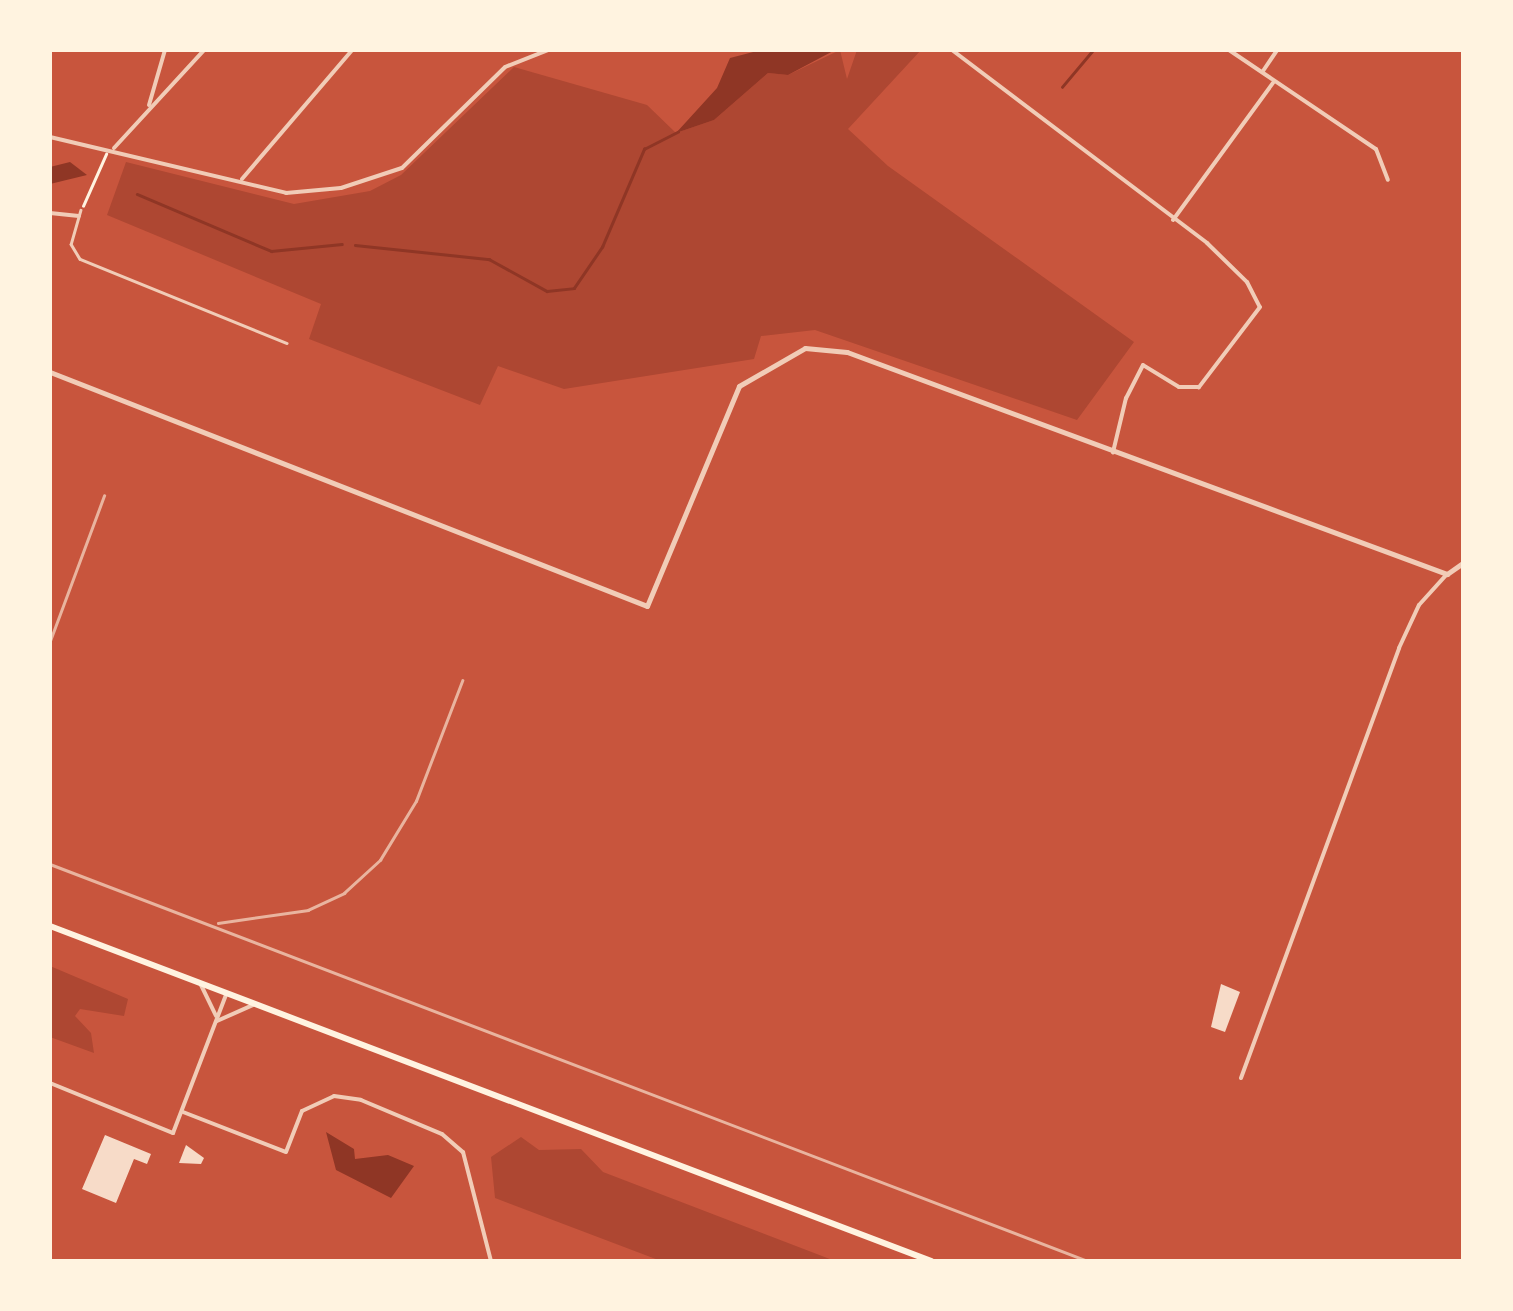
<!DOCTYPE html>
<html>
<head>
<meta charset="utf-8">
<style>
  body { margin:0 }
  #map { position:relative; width:1513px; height:1311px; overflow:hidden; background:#c8553d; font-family:"IBM Plex Sans",sans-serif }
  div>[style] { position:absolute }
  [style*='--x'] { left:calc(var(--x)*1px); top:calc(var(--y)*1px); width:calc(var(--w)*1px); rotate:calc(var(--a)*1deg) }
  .green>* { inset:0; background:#ae4732 }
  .water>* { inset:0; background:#8f3625 }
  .stream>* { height:2.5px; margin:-1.25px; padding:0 1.25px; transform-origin:1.25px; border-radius:1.25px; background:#8f3625 }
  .building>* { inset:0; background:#f7dbc8 }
  .path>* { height:2.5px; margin:-1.25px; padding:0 1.25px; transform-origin:1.25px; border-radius:1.25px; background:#fff3e0 }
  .service>* { height:2.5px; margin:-1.25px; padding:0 1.25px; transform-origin:1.25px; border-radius:1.25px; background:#f1ccb7 }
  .minor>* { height:4px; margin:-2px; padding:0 2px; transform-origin:2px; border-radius:2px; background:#f1ccb7 }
  .tertiary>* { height:5px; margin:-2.5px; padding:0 2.5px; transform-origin:2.5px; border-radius:2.5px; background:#f1ccb7 }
  .trunk>* { height:6px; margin:-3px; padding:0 3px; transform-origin:3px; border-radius:3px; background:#fff3e0 }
  .rail>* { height:2.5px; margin:-1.25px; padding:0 1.25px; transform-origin:1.25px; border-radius:1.25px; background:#e9b49f }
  span { translate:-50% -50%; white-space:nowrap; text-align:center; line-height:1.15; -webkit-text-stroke:10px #fff3e0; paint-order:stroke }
  .frame { position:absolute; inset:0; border:52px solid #fff3e0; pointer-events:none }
</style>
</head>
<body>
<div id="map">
  <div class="green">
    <i style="clip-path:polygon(840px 50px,847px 79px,857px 50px,921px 50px,848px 129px,888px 166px,1134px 342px,1077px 420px,815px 330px,761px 336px,754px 359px,564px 389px,498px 366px,480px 405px,309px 339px,321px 304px,107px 215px,126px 162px,294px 204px,370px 191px,401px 175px,514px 67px,647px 105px,676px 133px,714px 120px,768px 73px,788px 75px)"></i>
    <i style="clip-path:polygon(50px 966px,128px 999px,124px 1016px,80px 1009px,75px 1016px,91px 1033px,94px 1053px,50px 1037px)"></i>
    <i style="clip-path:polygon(521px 1137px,539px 1150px,581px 1149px,603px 1172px,835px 1261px,661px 1261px,495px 1198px,491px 1157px)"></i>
  </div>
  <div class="water">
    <i style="clip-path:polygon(761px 50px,835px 50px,788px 75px,768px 73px,714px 120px,676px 133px,717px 88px,730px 58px)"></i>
    <i style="clip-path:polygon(70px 162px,87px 175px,50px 184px,50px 167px)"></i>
    <i style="clip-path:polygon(326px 1132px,354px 1149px,355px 1159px,388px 1155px,414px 1166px,391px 1198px,336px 1170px)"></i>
  </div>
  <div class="stream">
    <i style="--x:1062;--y:87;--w:48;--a:-50"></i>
    <i style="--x:137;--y:194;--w:146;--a:23"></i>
    <i style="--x:271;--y:251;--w:71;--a:-5.6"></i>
    <i style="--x:355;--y:245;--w:135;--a:6"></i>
    <i style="--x:489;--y:259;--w:66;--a:28.9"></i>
    <i style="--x:547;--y:291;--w:27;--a:-6"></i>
    <i style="--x:574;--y:288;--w:50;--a:-55.7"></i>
    <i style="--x:602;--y:247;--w:107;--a:-66.8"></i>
    <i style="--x:644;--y:149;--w:38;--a:-27"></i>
  </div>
  <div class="building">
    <i style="clip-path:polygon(1221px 984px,1240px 992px,1225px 1032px,1211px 1027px)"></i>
    <i style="clip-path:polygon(105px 1135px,151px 1154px,147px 1164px,134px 1159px,116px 1203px,82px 1189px)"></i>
    <i style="clip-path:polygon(186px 1145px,204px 1158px,201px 1164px,179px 1163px)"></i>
  </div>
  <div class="path">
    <i style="--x:83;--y:206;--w:57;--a:-66.1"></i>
  </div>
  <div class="service">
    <i style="--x:81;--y:210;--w:35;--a:106"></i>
    <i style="--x:71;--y:244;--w:17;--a:59"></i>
    <i style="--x:80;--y:259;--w:223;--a:22.1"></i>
  </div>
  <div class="minor">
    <i style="--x:952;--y:50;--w:320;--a:37.1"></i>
    <i style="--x:1207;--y:243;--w:56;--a:44.3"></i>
    <i style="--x:1247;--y:282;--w:28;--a:63"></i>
    <i style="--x:1260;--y:307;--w:101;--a:127.3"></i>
    <i style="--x:1199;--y:387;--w:20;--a:180"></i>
    <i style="--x:1179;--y:387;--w:42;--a:-148.6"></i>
    <i style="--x:1143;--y:365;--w:37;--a:117"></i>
    <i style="--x:1126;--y:398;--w:56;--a:103.5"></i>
    <i style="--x:1229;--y:50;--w:177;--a:34"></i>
    <i style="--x:1376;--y:149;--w:33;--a:69"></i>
    <i style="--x:1263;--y:71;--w:25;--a:-56"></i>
    <i style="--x:149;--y:105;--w:57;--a:-73.8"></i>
    <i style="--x:50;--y:137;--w:243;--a:13.3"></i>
    <i style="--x:286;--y:193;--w:55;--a:-5.2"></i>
    <i style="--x:341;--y:188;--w:64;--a:-18.2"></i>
    <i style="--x:402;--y:168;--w:144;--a:-44.4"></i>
    <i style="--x:505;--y:67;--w:46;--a:-21.6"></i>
    <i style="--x:114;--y:148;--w:133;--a:-47.4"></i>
    <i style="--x:242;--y:179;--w:170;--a:-49.5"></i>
    <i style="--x:50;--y:213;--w:29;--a:6"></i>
    <i style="--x:1173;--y:220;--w:170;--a:-53.9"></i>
    <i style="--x:201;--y:985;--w:34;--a:64"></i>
    <i style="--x:217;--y:1021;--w:39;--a:-24"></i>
    <i style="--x:1241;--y:1078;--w:458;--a:-69.8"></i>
    <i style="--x:1399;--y:648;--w:47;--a:-65.1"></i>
    <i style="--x:1419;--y:605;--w:42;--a:-47.9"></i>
    <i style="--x:50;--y:1083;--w:133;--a:22.1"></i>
    <i style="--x:173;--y:1133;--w:148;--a:-69"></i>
    <i style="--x:183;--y:1112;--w:110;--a:21.2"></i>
    <i style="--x:286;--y:1152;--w:44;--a:-68.7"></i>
    <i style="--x:302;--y:1111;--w:35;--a:-25"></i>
    <i style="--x:334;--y:1096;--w:27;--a:8"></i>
    <i style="--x:361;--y:1100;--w:88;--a:22.8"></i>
    <i style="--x:442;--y:1134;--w:28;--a:41"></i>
    <i style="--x:463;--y:1152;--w:113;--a:75.6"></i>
  </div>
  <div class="tertiary">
    <i style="--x:50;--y:372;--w:641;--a:21.4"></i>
    <i style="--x:647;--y:606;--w:238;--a:-67.3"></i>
    <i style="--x:739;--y:386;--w:76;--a:-29.9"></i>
    <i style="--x:805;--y:348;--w:42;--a:5.4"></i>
    <i style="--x:847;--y:352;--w:640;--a:20.3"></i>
    <i style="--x:1447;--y:574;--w:19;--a:-35"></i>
  </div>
  <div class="trunk">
    <i style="--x:50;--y:926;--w:943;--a:20.82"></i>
  </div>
  <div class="rail">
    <i style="--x:50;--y:641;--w:155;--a:-69.6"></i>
    <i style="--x:50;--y:864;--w:1111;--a:20.93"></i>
    <i style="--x:218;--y:923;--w:91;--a:-8.2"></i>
    <i style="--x:308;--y:910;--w:40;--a:-25"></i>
    <i style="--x:344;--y:893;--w:49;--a:-42.5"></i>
    <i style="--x:380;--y:860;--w:69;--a:-58.6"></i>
    <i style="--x:416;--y:801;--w:129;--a:-69"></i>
  </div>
  <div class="frame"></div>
</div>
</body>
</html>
